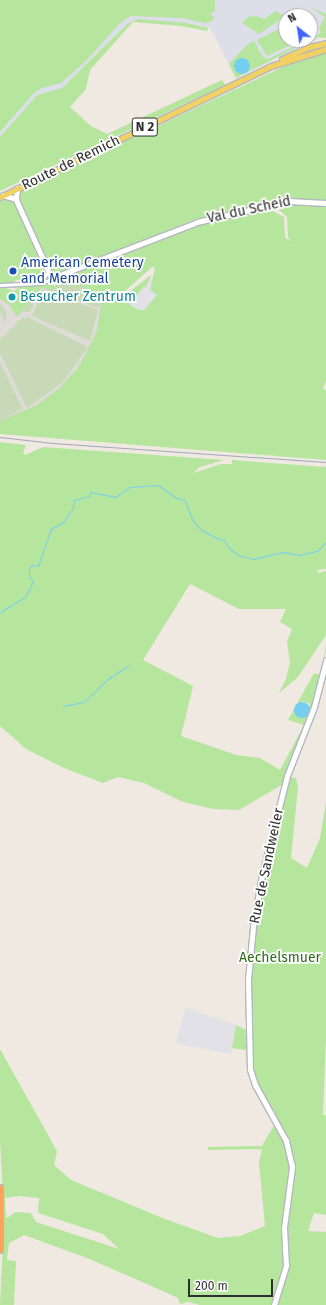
<!DOCTYPE html>
<html>
<head>
<meta charset="utf-8">
<style>
  body { margin:0 }
  #map { position:relative; width:326px; height:1305px; overflow:hidden; background:#efe9e1; font-family:"Fira Sans",sans-serif }
  div>[style] { position:absolute }
  [style*='--x'] { left:calc(var(--x)*1px); top:calc(var(--y)*1px); width:calc(var(--w)*1px); rotate:calc(var(--a)*1deg) }
  .industrial>* { inset:0; background:#e3e1e8 }
  .airport>* { inset:0; background:#dcdee8 }
  .green>* { inset:0; background:#b6e59e }
  .cemetery>* { inset:0; background:#c8d9b8 }
  .plaza>* { inset:0; background:#dfdcd8 }
  .water>* { inset:0; background:#75cff0 }
  .round { border-radius:50% }
  .stream>* { height:1px; margin:-0.5px; padding:0 0.5px; transform-origin:0.5px; border-radius:0.5px; background:#75cff0 }
  .roads { filter:drop-shadow(1px 0 #b4b7c1) drop-shadow(-1px 0 #b4b7c1) drop-shadow(0 1px #b4b7c1) drop-shadow(0 -1px #b4b7c1) }
  .minor>* { height:3px; margin:-1.5px; padding:0 1.5px; transform-origin:1.5px; border-radius:1.5px; background:#fff }
  .secondary>* { height:4.5px; margin:-2.25px; padding:0 2.25px; transform-origin:2.25px; border-radius:2.25px; background:#fff }
  .primary>* { height:5px; margin:-2.5px; padding:0 2.5px; transform-origin:2.5px; border-radius:2.5px; background:#f2d163 }
  .motorway>* { height:6px; margin:-3px; padding:0 3px; transform-origin:3px; border-radius:3px; background:#ffa35c }
  .rail>* { height:1px; margin:-0.5px; padding:0 0.5px; transform-origin:0.5px; border-radius:0.5px; background:#a3a6b8 }
  .dots>* { width:11px; height:11px; translate:-50% -50%; box-sizing:border-box; border:2px solid #fff; border-radius:50% }
  span { translate:-50% -50%; white-space:nowrap; text-align:center; line-height:1.15; -webkit-text-stroke:3.5px #fff; paint-order:stroke }
  .shield-label span { padding:1px 3px; background:#fff; border:1px solid; border-radius:3px; -webkit-text-stroke-width:0 }
  .shield-label { font-size:13px; color:#2e2e2e; font-weight:700 }
  .street-label { font-size:14px; color:#2e2e2e }
  .transit-label { font-size:14px; color:#164399 }
  .left { translate:0 -50%; text-align:left }
  .culture-label { font-size:14px; color:#0d838f }
  .park-label { font-size:14px; color:#2c6e1b }
  .north { position:absolute; left:278px; top:8px; width:40px; height:40px; box-sizing:border-box; background:#fff; border:1px solid #ababab; border-radius:50%; rotate:330deg; font-size:11px; font-weight:700; line-height:16px; text-align:center; color:#2e2e2e }
  .north::after { content:''; display:block; margin:auto; width:14px; height:18px; background:#4264fb; clip-path:polygon(50% 0,100% 100%,50% 72%,0 100%) }
  .scale { position:absolute; left:188px; top:1279px; width:85px; height:18px; box-sizing:border-box; border:2px solid #2e2e2e; border-top:0; padding-left:5px; font-size:12px; line-height:14px; white-space:nowrap; color:#2e2e2e; -webkit-text-stroke:3px #fff; paint-order:stroke }
</style>
</head>
<body>
<div id="map">
  <div class="industrial">
    <i style="clip-path:polygon(151px 275px,153px 278px,150px 289px,157px 295px,144px 311px,139px 310px,130px 305px,130px 300px,137px 296px,144px 286px,147px 288px)"></i>
    <i style="clip-path:polygon(186px 1008px,236px 1025px,231px 1054px,184px 1045px,176px 1041px)"></i>
  </div>
  <div class="airport">
    <i style="clip-path:polygon(evenodd,0 0,326px 0,326px 35px,236px 78px,212px 31px,208px 28px,187px 23px,135px 20px,127px 24px,62px 88px,37px 95px,0 137px,0 0,286px 16px,310px 16px,310px 40px,286px 40px,286px 16px)"></i>
  </div>
  <div class="green">
    <i style="clip-path:polygon(0 0,215px 0,215px 11px,210px 14px,214px 17px,212px 21px,205px 23px,182px 18px,131px 16px,119px 24px,86px 61px,61px 83px,41px 88px,33px 94px,0 132px)"></i>
    <i style="clip-path:polygon(310px 7px,326px 14px,326px 38px,317px 37px,236px 78px,229px 64px,248px 44px,254px 41px,263px 57px,268px 59px,321px 33px,319px 28px,325px 17px)"></i>
    <i style="clip-path:polygon(276px 11px,283px 15px,281px 19px,259px 34px,242px 23px,248px 17px,256px 16px,264px 19px)"></i>
    <i style="clip-path:polygon(138px 19px,187px 23px,208px 28px,207px 31px,181px 26px,133px 22px,90px 70px,86px 89px,70px 107px,91px 126px,107px 134px,222px 80px,225px 85px,0 191px,0 137px,37px 95px,62px 88px,127px 24px)"></i>
    <i style="clip-path:polygon(286px 21px,286px 40px,301px 40px,267px 56px,257px 40px,279px 29px)"></i>
    <i style="clip-path:polygon(326px 52px,326px 201px,290px 198px,196px 219px,53px 276px,17px 199px,21px 191px,274px 71px,309px 56px)"></i>
    <i style="clip-path:polygon(11px 199px,16px 203px,45px 275px,39px 280px,16px 280px,13px 284px,0 285px,0 201px)"></i>
    <i style="clip-path:polygon(evenodd,289px 202px,326px 205px,326px 381px,323px 389px,326px 390px,326px 460px,0 434px,0 420px,42px 401px,75px 371px,93px 340px,102px 303px,30px 312px,17px 317px,8px 304px,0 299px,0 286px,14px 291px,21px 285px,49px 283px,200px 222px,264px 208px,260px 211px,269px 209px,284px 217px,285px 237px,291px 242px,288px 237px,287px 217px,276px 207px,289px 202px,152px 267px,155px 267px,150px 290px,157px 295px,144px 310px,139px 310px,130px 305px,130px 300px,134px 300px,144px 286px,146px 288px,151px 275px,125px 295px,123px 293px,152px 267px)"></i>
    <i style="clip-path:polygon(evenodd,0 442px,26px 445px,23px 453px,25px 455px,43px 447px,224px 460px,200px 467px,193px 473px,221px 464px,232px 464px,232px 460px,326px 467px,326px 569px,317px 570px,318px 573px,326px 571px,326px 635px,298px 677px,279px 693px,286px 679px,290px 662px,287px 642px,292px 629px,280px 622px,286px 609px,239px 609px,190px 584px,143px 660px,193px 686px,181px 736px,236px 755px,260px 758px,280px 770px,304px 725px,288px 720px,314px 673px,320px 675px,326px 647px,326px 651px,313px 706px,288px 766px,283px 784px,239px 810px,213px 809px,183px 802px,144px 783px,118px 777px,103px 783px,64px 768px,26px 749px,0 726px,0 442px,303px 701px,310px 704px,303px 719px,295px 708px,303px 701px)"></i>
    <i style="clip-path:polygon(evenodd,288px 777px,296px 778px,298px 787px,291px 858px,307px 868px,320px 838px,326px 802px,326px 1037px,323px 1115px,326px 1115px,326px 1215px,314px 1213px,308px 1231px,326px 1232px,326px 1305px,200px 1305px,188px 1302px,176px 1305px,180px 1304px,178px 1298px,156px 1288px,87px 1258px,24px 1235px,9px 1243px,8px 1251px,7px 1260px,16px 1261px,14px 1305px,0 1305px,4px 1220px,0 1216px,0 1196px,3px 1196px,0 1140px,0 1049px,57px 1151px,54px 1165px,71px 1180px,165px 1219px,218px 1238px,240px 1236px,265px 1226px,259px 1162px,262px 1149px,208px 1150px,208px 1147px,262px 1146px,275px 1124px,253px 1074px,249px 1029px,251px 957px,260px 890px,288px 777px,19px 1196px,39px 1198px,38px 1213px,103px 1234px,119px 1249px,36px 1222px,31px 1213px,16px 1212px,6px 1218px,5px 1198px,19px 1196px)"></i>
    <i style="clip-path:polygon(236px 1025px,247px 1030px,247px 1048px,245px 1050px,232px 1048px)"></i>
  </div>
  <div class="cemetery">
    <i style="clip-path:polygon(73px 283px,74px 287px,77px 288px,79px 284px,90px 290px,88px 296px,95px 292px,103px 303px,97px 330px,87px 353px,69px 378px,50px 396px,0 423px,0 299px,8px 304px,17px 317px,41px 288px,52px 289px,63px 284px)"></i>
  </div>
  <div class="plaza">
    <i style="clip-path:polygon(evenodd,41px 288px,99px 308px,101px 301px,97px 330px,82px 361px,61px 387px,35px 406px,0 420px,23px 409px,0 362px,0 353px,27px 408px,63px 382px,88px 347px,27px 317px,24px 320px,24px 316px,0 340px,0 311px,5px 322px,7px 317px,5px 309px,0 304px,0 299px,8px 304px,17px 317px,23px 311px,30px 312px,41px 288px,43px 290px,98px 310px,90px 341px,32px 316px,43px 290px)"></i>
  </div>
  <div class="water">
    <i class="round" style="left:234px;top:58px;width:16px;height:16px"></i>
    <i class="round" style="left:294px;top:702px;width:16px;height:16px"></i>
  </div>
  <div class="stream">
    <i style="--x:0;--y:612;--w:29;--a:-31"></i>
    <i style="--x:25;--y:597;--w:18;--a:-63"></i>
    <i style="--x:33;--y:581;--w:6;--a:-129"></i>
    <i style="--x:29;--y:576;--w:7;--a:-90"></i>
    <i style="--x:29;--y:569;--w:5;--a:-53"></i>
    <i style="--x:32;--y:565;--w:6;--a:9"></i>
    <i style="--x:38;--y:566;--w:39;--a:-71"></i>
    <i style="--x:51;--y:529;--w:14;--a:-30"></i>
    <i style="--x:63;--y:522;--w:17;--a:-54"></i>
    <i style="--x:73;--y:508;--w:8;--a:-83"></i>
    <i style="--x:74;--y:500;--w:16;--a:-15"></i>
    <i style="--x:89;--y:496;--w:4;--a:-76"></i>
    <i style="--x:90;--y:492;--w:25;--a:11"></i>
    <i style="--x:115;--y:497;--w:18;--a:-34"></i>
    <i style="--x:130;--y:487;--w:28;--a:-4"></i>
    <i style="--x:158;--y:485;--w:22;--a:36"></i>
    <i style="--x:176;--y:498;--w:9;--a:13"></i>
    <i style="--x:185;--y:500;--w:20;--a:70"></i>
    <i style="--x:192;--y:519;--w:13;--a:51"></i>
    <i style="--x:200;--y:529;--w:18;--a:29"></i>
    <i style="--x:216;--y:538;--w:8;--a:14"></i>
    <i style="--x:224;--y:540;--w:9;--a:58"></i>
    <i style="--x:229;--y:548;--w:11;--a:38"></i>
    <i style="--x:238;--y:555;--w:16;--a:15"></i>
    <i style="--x:253;--y:559;--w:31;--a:-13"></i>
    <i style="--x:283;--y:552;--w:16;--a:11"></i>
    <i style="--x:299;--y:555;--w:18;--a:-13"></i>
    <i style="--x:317;--y:551;--w:13;--a:-45"></i>
    <i style="--x:63;--y:706;--w:21;--a:-11"></i>
    <i style="--x:84;--y:702;--w:35;--a:-44"></i>
    <i style="--x:109;--y:678;--w:24;--a:-33"></i>
  </div>
  <div class="roads">
    <div class="minor">
      <i style="--x:41;--y:281;--w:11;--a:-52"></i>
      <i style="--x:0;--y:285;--w:39;--a:-3"></i>
      <i style="--x:39;--y:283;--w:16;--a:-15"></i>
    </div>
    <div class="secondary">
      <i style="--x:18;--y:188;--w:11;--a:100"></i>
      <i style="--x:16;--y:199;--w:87;--a:65.5"></i>
      <i style="--x:52;--y:278;--w:153;--a:-21"></i>
      <i style="--x:3;--y:195;--w:14;--a:17"></i>
      <i style="--x:197;--y:222;--w:94;--a:-12.9"></i>
      <i style="--x:289;--y:201;--w:37;--a:3"></i>
      <i style="--x:274;--y:1305;--w:41;--a:-72.9"></i>
      <i style="--x:286;--y:1266;--w:38;--a:-93"></i>
      <i style="--x:284;--y:1228;--w:62;--a:-82.5"></i>
      <i style="--x:292;--y:1167;--w:27;--a:-103"></i>
      <i style="--x:286;--y:1141;--w:64;--a:-119"></i>
      <i style="--x:255;--y:1085;--w:16;--a:-108"></i>
      <i style="--x:250;--y:1070;--w:90;--a:-91.3"></i>
      <i style="--x:248;--y:980;--w:53;--a:-84.6"></i>
      <i style="--x:253;--y:927;--w:53;--a:-80.2"></i>
      <i style="--x:262;--y:875;--w:102;--a:-75.8"></i>
      <i style="--x:287;--y:776;--w:74;--a:-68.6"></i>
      <i style="--x:314;--y:707;--w:48;--a:-75.4"></i>
    </div>
    <div class="primary">
      <i style="--x:282;--y:59;--w:30;--a:-24"></i>
      <i style="--x:309;--y:47;--w:17;--a:-13"></i>
      <i style="--x:0;--y:197;--w:301;--a:-25.8"></i>
      <i style="--x:271;--y:66;--w:58;--a:-17.2"></i>
    </div>
    <div class="motorway">
      <i style="--x:0;--y:1188;--w:62;--a:90"></i>
    </div>
  </div>
  <div class="rail">
    <i style="--x:0;--y:437;--w:53;--a:6.5"></i>
    <i style="--x:53;--y:443;--w:274;--a:4"></i>
  </div>
  <div class="dots">
    <i style="left:13px;top:271px;background:#1a4fb4"></i>
    <i style="left:12px;top:297px;background:#0f9aa8"></i>
  </div>
  <div class="shield-label">
    <span style="left:145px;top:127px">N 2</span>
  </div>
  <div class="street-label">
    <span style="left:71px;top:163px;rotate:-26deg">Route de Remich</span>
    <span style="left:249px;top:210px;rotate:-12deg">Val du Scheid</span>
    <span style="left:267px;top:866px;rotate:-78deg">Rue de Sandweiler</span>
  </div>
  <div class="transit-label">
    <span class="left" style="left:21px;top:271px">American Cemetery<br>and Memorial</span>
  </div>
  <div class="culture-label">
    <span class="left" style="left:20px;top:297px">Besucher Zentrum</span>
  </div>
  <div class="park-label">
    <span style="left:280px;top:958px">Aechelsmuer</span>
  </div>
  <div class="north">N</div>
  <div class="scale">200 m</div>
</div>
</body>
</html>
